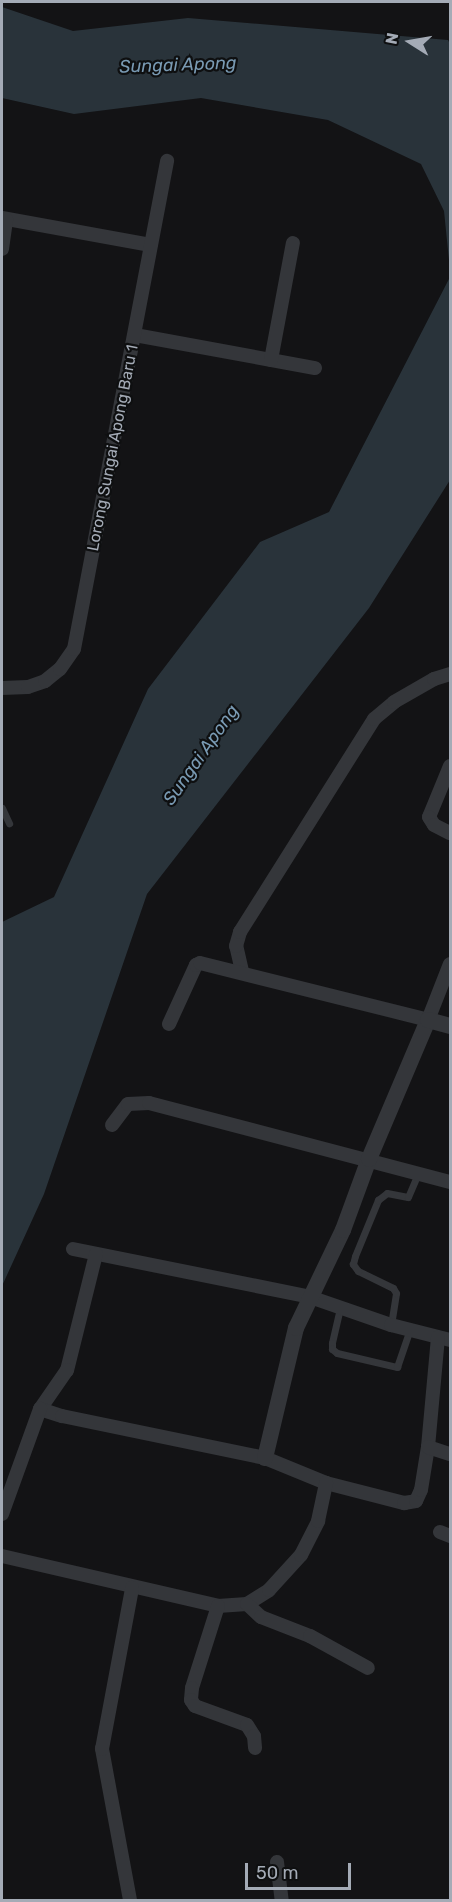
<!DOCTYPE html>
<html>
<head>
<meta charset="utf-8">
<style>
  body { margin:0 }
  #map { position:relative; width:452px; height:1902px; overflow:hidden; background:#131315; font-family:Rubik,sans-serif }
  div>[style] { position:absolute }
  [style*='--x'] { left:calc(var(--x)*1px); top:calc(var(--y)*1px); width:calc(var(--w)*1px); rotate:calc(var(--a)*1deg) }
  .water>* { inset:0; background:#29333a }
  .service>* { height:7px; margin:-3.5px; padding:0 3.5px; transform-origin:3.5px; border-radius:3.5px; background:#34363a }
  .minor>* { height:14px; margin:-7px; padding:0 7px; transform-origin:7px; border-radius:7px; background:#34363a }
  .tertiary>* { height:16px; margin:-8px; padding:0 8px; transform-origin:8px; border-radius:8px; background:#34363a }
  span { translate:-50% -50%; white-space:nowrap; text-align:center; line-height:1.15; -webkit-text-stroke:4.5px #0e0f10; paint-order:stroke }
  .street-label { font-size:16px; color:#a4abb6 }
  .water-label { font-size:18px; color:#799ab3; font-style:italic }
  .frame { position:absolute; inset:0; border:3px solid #a4abb6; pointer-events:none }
  .north { position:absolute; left:380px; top:12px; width:60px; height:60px; -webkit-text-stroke:4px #0e0f10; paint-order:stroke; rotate:281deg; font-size:16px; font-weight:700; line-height:24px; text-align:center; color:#a4abb6 }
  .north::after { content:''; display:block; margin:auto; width:21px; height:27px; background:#a4abb6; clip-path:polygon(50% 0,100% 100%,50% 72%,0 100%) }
  .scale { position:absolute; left:245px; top:1863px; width:106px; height:27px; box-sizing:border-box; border:3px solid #a4abb6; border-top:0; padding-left:8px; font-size:18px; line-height:21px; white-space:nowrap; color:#a4abb6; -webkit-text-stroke:4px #0e0f10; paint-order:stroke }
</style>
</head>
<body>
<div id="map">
  <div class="water">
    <i style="clip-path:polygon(2px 7px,73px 31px,188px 18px,448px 40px,450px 44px,450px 270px,444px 211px,421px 164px,328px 120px,201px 98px,74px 114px,2px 98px)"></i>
    <i style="clip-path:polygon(450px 277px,450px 480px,369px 608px,147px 894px,44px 1194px,2px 1286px,2px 922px,54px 897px,148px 689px,260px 542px,329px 512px)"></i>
  </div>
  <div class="service">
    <i style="--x:2;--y:808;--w:17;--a:65"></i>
    <i style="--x:340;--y:1308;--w:36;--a:103"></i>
    <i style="--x:332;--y:1343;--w:6;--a:90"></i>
    <i style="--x:332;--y:1349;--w:6;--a:39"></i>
    <i style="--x:337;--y:1353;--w:62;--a:13.1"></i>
    <i style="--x:397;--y:1367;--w:40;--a:-71.1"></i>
    <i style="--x:391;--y:1325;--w:32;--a:-81"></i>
    <i style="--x:396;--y:1293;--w:6;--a:-121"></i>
    <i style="--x:393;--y:1288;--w:39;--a:-154"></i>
    <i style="--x:358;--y:1271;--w:9;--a:-126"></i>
    <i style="--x:353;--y:1264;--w:8;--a:-76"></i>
    <i style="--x:355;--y:1256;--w:61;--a:-67.7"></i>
    <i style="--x:378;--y:1200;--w:11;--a:-38"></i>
    <i style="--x:387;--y:1193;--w:21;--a:11"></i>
    <i style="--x:408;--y:1197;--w:26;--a:-67"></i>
  </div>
  <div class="minor">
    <i style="--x:2;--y:218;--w:151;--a:10.3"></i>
    <i style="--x:2;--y:249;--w:30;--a:-82"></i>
    <i style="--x:135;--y:335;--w:183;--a:10.4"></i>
    <i style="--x:271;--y:360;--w:119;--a:-79.4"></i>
    <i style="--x:2;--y:688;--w:26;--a:-2"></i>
    <i style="--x:28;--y:687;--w:18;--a:-19"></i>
    <i style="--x:45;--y:681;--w:19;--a:-39"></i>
    <i style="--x:60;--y:669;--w:24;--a:-55"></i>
    <i style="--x:74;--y:649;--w:497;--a:-79.2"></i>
    <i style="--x:450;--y:766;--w:55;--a:112.4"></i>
    <i style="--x:429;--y:817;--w:9;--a:58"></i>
    <i style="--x:434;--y:825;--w:18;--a:27"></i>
    <i style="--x:242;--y:971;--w:26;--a:-103"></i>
    <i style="--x:236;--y:946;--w:15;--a:-74"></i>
    <i style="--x:240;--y:932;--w:252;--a:-57.8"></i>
    <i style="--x:374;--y:719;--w:26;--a:-40"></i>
    <i style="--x:394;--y:702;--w:46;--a:-29.9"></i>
    <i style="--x:434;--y:679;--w:17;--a:-17"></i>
    <i style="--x:169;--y:1024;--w:65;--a:-65.4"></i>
    <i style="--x:196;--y:965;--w:4;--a:-27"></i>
    <i style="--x:200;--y:963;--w:235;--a:14"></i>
    <i style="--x:428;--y:1020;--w:60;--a:-68.6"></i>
    <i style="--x:112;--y:1125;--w:26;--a:-53"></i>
    <i style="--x:128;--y:1104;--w:21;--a:-3"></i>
    <i style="--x:149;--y:1103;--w:311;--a:14.7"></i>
    <i style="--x:73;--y:1249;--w:242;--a:11.4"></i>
    <i style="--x:310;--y:1297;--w:86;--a:19.1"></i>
    <i style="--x:391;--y:1325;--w:61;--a:14.3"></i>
    <i style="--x:96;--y:1254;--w:120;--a:104"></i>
    <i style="--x:67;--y:1370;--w:47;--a:124.7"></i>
    <i style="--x:40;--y:1409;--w:23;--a:18"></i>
    <i style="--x:62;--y:1416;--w:207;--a:11.7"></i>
    <i style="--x:265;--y:1458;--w:66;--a:22.3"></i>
    <i style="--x:326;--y:1483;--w:81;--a:14.4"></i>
    <i style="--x:404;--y:1503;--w:12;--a:-9"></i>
    <i style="--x:416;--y:1501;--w:12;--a:-66"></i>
    <i style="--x:421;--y:1490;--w:44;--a:-80.8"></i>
    <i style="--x:428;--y:1447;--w:110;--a:-84.8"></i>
    <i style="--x:428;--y:1447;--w:23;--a:18"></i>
    <i style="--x:2;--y:1514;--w:112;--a:-70.1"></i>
    <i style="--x:440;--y:1532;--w:11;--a:22"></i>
    <i style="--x:2;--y:1556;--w:222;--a:13"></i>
    <i style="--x:218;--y:1606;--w:29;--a:-4"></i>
    <i style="--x:247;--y:1604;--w:26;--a:-32"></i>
    <i style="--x:269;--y:1590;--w:47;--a:-47.6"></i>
    <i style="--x:301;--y:1555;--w:38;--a:-63"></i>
    <i style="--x:318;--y:1521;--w:39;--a:-78"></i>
    <i style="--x:247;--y:1604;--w:19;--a:43"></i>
    <i style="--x:261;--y:1617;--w:53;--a:21.2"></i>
    <i style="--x:310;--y:1636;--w:66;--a:28.9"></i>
    <i style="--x:218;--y:1606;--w:86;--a:107.6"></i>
    <i style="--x:192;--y:1688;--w:12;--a:95"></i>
    <i style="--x:191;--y:1700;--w:7;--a:56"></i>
    <i style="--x:195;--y:1706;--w:55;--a:20.1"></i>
    <i style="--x:247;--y:1725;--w:13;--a:58"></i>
    <i style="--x:254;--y:1736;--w:12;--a:85"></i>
    <i style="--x:277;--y:1862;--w:38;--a:83"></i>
    <i style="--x:130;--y:1900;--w:154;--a:-100.5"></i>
    <i style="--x:102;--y:1749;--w:164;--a:-79.4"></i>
  </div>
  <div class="tertiary">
    <i style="--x:265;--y:1458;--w:134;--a:-76.6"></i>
    <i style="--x:296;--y:1328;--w:109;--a:-64.4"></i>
    <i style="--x:343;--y:1230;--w:76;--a:-69.9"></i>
    <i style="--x:369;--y:1159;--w:151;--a:-67"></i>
    <i style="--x:428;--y:1020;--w:23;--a:15"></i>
  </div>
  <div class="street-label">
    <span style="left:113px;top:448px;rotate:-79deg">Lorong Sungai Apong Baru 1</span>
  </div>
  <div class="water-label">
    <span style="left:178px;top:65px;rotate:-2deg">Sungai Apong</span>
    <span style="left:201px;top:755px;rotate:-55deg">Sungai Apong</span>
  </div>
  <div class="frame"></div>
  <div class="north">N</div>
  <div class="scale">50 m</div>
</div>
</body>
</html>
